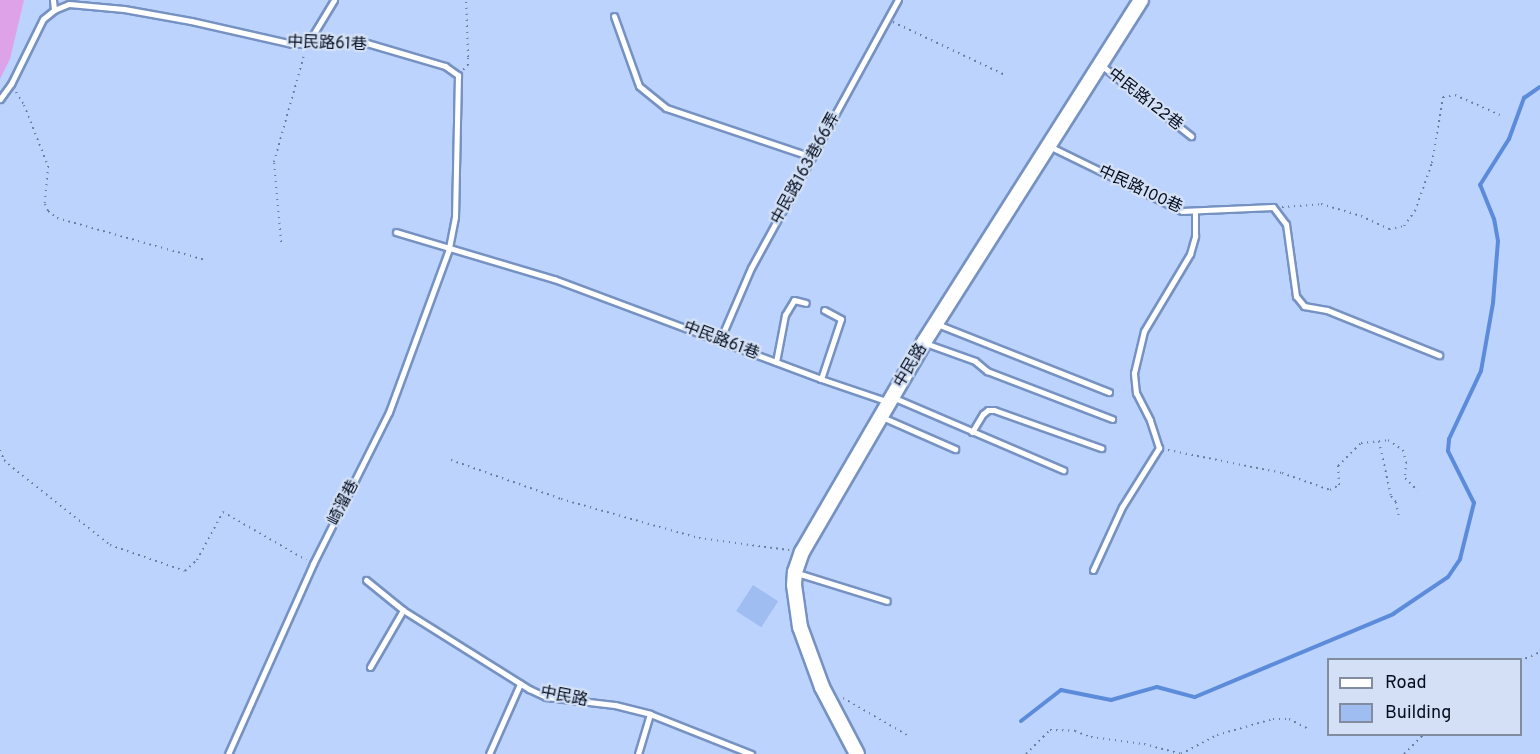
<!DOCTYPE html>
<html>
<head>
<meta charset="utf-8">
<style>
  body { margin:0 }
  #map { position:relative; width:1540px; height:754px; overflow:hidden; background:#bbd3fd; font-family:Overpass,"Noto Sans TC",sans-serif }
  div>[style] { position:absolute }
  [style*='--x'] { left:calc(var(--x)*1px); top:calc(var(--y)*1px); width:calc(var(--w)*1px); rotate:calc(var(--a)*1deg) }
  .green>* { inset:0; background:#dea2e9 }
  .stream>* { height:4px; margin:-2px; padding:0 2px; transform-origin:2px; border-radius:2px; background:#5d8bdc }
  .building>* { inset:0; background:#9fbdf0; transform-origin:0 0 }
  .path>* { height:2px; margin-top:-1px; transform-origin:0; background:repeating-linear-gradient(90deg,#6b7d9c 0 1.5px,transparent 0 6px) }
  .roads { filter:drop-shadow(2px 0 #7692c2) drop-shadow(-2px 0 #7692c2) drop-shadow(0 2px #7692c2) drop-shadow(0 -2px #7692c2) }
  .service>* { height:5px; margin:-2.5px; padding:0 2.5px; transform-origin:2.5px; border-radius:2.5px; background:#fff }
  .tertiary>* { height:14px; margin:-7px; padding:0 7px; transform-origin:7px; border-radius:7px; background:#fff }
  span { translate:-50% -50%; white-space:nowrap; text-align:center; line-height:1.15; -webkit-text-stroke:4.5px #d3e0f5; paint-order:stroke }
  .street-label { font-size:16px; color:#050e1f }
  .legend { position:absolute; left:1327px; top:658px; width:195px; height:78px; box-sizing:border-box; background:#d3e0f5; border:2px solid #818c9f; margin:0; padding:8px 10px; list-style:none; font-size:18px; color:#050e1f }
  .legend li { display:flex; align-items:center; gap:12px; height:30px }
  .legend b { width:30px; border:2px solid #818c9f }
</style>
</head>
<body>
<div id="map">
  <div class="green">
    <i style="clip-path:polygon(0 0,24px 0,10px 59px,0 79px)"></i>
  </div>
  <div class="stream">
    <i style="--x:1021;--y:721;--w:51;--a:-37.8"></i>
    <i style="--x:1061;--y:690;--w:51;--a:11.3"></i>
    <i style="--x:1111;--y:700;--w:48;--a:-15.8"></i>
    <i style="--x:1157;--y:687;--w:39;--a:15"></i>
    <i style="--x:1195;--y:697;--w:215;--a:-22.7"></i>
    <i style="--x:1393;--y:614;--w:66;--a:-33.9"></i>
    <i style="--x:1448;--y:577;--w:22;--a:-56"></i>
    <i style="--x:1460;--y:559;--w:58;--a:-76"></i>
    <i style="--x:1474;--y:503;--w:58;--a:-116.6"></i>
    <i style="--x:1448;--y:451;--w:12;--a:-85"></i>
    <i style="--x:1449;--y:439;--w:75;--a:-64.8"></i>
    <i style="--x:1481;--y:371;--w:69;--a:-80"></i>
    <i style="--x:1493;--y:303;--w:62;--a:-85.4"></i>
    <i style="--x:1498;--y:241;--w:22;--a:-100"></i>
    <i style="--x:1494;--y:219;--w:37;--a:-112"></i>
    <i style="--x:1480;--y:185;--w:54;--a:-57.8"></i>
    <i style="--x:1509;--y:139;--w:44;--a:-69.9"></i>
    <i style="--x:1524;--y:98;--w:19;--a:-35"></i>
  </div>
  <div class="building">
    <i style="left:753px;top:585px;width:30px;height:31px;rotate:33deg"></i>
  </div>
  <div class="path">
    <i style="--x:893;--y:22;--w:124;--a:25.3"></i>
    <i style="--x:463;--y:70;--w:7;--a:-45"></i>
    <i style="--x:468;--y:65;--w:8;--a:-90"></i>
    <i style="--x:468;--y:57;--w:57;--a:-92"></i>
    <i style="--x:16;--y:92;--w:15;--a:58"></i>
    <i style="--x:24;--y:105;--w:66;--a:68.5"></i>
    <i style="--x:48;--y:166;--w:38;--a:95"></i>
    <i style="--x:45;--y:204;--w:8;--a:67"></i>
    <i style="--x:48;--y:211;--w:11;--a:38"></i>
    <i style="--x:57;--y:218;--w:154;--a:15.8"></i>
    <i style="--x:1282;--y:207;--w:39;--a:-4"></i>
    <i style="--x:1321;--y:204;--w:42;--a:16.7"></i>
    <i style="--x:1361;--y:216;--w:31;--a:25"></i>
    <i style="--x:1389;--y:229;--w:15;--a:-11"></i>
    <i style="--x:1404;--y:226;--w:19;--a:-54"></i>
    <i style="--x:1415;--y:211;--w:51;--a:-70.5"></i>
    <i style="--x:1432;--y:163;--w:67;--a:-80.5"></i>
    <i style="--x:1443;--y:97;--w:12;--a:-9"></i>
    <i style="--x:1455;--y:95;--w:49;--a:24"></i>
    <i style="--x:281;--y:242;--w:80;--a:-95"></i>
    <i style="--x:274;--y:162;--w:114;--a:-74.3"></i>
    <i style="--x:1379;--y:441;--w:56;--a:77.7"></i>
    <i style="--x:1391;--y:496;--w:8;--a:50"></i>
    <i style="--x:1396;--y:502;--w:16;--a:79"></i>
    <i style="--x:0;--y:450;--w:11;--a:68"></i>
    <i style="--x:4;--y:460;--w:12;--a:42"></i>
    <i style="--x:13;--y:468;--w:124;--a:38.4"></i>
    <i style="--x:110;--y:545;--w:79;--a:19.1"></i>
    <i style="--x:185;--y:571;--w:16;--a:-43"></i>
    <i style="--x:197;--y:560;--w:55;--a:-61.6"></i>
    <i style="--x:223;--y:512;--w:96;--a:30"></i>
    <i style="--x:1168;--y:450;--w:116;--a:11.4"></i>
    <i style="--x:1282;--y:473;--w:51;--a:19.5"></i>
    <i style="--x:1330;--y:490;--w:10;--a:-29"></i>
    <i style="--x:1339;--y:485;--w:19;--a:-93"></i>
    <i style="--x:1338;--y:466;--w:33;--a:-45"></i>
    <i style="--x:1361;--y:443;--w:27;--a:-6"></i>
    <i style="--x:1388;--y:440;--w:18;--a:34"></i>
    <i style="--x:1403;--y:450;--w:12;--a:76"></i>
    <i style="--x:1406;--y:462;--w:16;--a:94"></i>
    <i style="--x:1405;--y:478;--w:18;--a:45"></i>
    <i style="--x:451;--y:460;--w:117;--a:19.5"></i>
    <i style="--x:561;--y:499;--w:143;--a:15.8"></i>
    <i style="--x:699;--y:538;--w:91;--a:7.6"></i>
    <i style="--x:1520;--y:661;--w:22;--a:-24"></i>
    <i style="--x:843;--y:698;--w:74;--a:30"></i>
    <i style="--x:1026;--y:754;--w:34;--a:-45"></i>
    <i style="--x:1050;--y:730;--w:25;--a:2"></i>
    <i style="--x:1075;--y:731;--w:17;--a:21"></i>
    <i style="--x:1091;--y:737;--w:53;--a:7.5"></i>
    <i style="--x:1144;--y:744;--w:38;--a:15"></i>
    <i style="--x:1181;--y:754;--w:41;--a:-27.8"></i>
    <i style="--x:1217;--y:735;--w:58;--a:-15.9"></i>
    <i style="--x:1273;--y:719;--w:16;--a:0"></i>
    <i style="--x:1289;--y:719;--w:20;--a:27"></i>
    <i style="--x:1404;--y:754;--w:28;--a:-45"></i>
  </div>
  <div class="roads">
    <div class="service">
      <i style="--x:53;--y:0;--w:10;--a:84"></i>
      <i style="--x:614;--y:16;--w:74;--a:70.3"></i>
      <i style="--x:639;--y:86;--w:35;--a:39"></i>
      <i style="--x:666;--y:108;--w:154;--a:18.6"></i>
      <i style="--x:308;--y:43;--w:50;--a:-58.8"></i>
      <i style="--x:1101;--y:65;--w:115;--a:38.3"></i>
      <i style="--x:0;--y:99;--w:19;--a:-54"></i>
      <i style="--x:11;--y:84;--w:72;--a:-63.8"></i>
      <i style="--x:43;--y:19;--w:14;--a:-39"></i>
      <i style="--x:54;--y:10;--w:16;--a:-22"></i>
      <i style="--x:69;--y:4;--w:55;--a:5.2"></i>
      <i style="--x:124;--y:9;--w:68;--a:10.2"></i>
      <i style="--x:191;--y:21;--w:104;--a:12.8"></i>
      <i style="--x:292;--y:44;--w:68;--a:-2.5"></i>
      <i style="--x:360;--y:41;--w:89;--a:16.4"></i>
      <i style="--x:445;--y:66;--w:16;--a:35"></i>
      <i style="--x:458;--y:75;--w:142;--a:91.2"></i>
      <i style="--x:455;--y:217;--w:33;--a:101"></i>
      <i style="--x:449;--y:249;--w:174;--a:110.2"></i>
      <i style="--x:389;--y:412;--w:170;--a:116.6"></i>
      <i style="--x:313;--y:564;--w:208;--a:114.1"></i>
      <i style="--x:1049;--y:146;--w:148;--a:26"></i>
      <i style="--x:1182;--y:211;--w:91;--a:-2.5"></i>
      <i style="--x:1273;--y:207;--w:21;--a:53"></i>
      <i style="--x:1286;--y:224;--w:73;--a:82.1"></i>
      <i style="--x:1296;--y:296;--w:13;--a:51"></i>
      <i style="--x:1304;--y:306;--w:23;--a:10"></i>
      <i style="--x:1327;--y:310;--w:121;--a:21.9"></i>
      <i style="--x:396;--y:232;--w:165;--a:16.6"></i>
      <i style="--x:554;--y:279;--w:285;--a:20.5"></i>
      <i style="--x:821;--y:379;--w:72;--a:18.7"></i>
      <i style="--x:889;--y:402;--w:9;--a:-21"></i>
      <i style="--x:897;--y:399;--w:181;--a:23.2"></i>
      <i style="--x:937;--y:324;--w:185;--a:21.6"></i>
      <i style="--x:720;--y:340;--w:78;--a:-66.7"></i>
      <i style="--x:751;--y:268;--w:306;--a:-61.3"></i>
      <i style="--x:925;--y:343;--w:53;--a:19.8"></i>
      <i style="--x:975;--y:361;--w:16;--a:40"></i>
      <i style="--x:987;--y:371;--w:134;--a:21"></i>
      <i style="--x:776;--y:362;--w:48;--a:-79.2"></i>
      <i style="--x:785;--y:315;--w:17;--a:-59"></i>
      <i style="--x:794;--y:300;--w:12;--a:14"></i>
      <i style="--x:821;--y:379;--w:63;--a:-71.6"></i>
      <i style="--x:841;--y:319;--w:19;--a:-152"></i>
      <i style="--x:882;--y:417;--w:80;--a:23.7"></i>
      <i style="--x:972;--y:432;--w:21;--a:-59"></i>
      <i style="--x:983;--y:414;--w:6;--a:-39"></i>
      <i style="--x:988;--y:410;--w:6;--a:0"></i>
      <i style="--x:994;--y:410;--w:114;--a:19.6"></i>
      <i style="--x:1093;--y:570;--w:69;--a:-65.3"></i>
      <i style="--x:1122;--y:507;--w:70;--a:-57.9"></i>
      <i style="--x:1159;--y:448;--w:29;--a:-108"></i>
      <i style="--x:1150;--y:420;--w:30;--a:-117"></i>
      <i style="--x:1136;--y:393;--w:20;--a:-96"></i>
      <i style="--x:1134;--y:373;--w:43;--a:-76.6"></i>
      <i style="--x:1144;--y:331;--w:90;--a:-59.1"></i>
      <i style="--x:1190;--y:254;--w:19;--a:-74"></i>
      <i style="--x:1195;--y:236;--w:23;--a:-90"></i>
      <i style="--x:797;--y:573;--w:94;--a:17.3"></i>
      <i style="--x:366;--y:580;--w:48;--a:39"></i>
      <i style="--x:403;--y:610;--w:149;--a:32.1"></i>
      <i style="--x:529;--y:689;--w:19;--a:25"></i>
      <i style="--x:546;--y:697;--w:69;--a:6.6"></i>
      <i style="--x:615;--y:705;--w:36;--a:14"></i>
      <i style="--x:650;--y:714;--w:109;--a:21.6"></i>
      <i style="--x:370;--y:667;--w:66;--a:-59.9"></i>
      <i style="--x:489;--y:754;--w:77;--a:-66.1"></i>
      <i style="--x:638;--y:754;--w:42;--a:-73.3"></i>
    </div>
    <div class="tertiary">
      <i style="--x:857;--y:754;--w:76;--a:-117.6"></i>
      <i style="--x:822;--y:687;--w:64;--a:-110.1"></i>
      <i style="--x:800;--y:627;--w:42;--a:-98.1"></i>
      <i style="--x:794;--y:585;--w:13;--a:-86"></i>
      <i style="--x:795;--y:572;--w:21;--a:-71"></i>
      <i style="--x:802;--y:552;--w:243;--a:-59.8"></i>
      <i style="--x:924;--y:342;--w:405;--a:-57.6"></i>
    </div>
  </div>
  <div class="street-label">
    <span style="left:327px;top:44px;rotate:2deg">中民路61巷</span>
    <span style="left:1145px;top:100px;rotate:38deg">中民路122巷</span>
    <span style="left:806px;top:169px;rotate:-61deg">中民路163巷66弄</span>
    <span style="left:1140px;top:190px;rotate:25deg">中民路100巷</span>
    <span style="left:721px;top:341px;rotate:21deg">中民路61巷</span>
    <span style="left:911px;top:366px;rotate:-59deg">中民路</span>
    <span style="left:344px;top:503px;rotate:-63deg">崎溜巷</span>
    <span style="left:564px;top:697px;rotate:11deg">中民路</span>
  </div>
  <ul class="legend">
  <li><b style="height:8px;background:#fff"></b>Road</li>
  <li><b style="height:16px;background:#9fbdf0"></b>Building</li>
  </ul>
</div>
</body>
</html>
